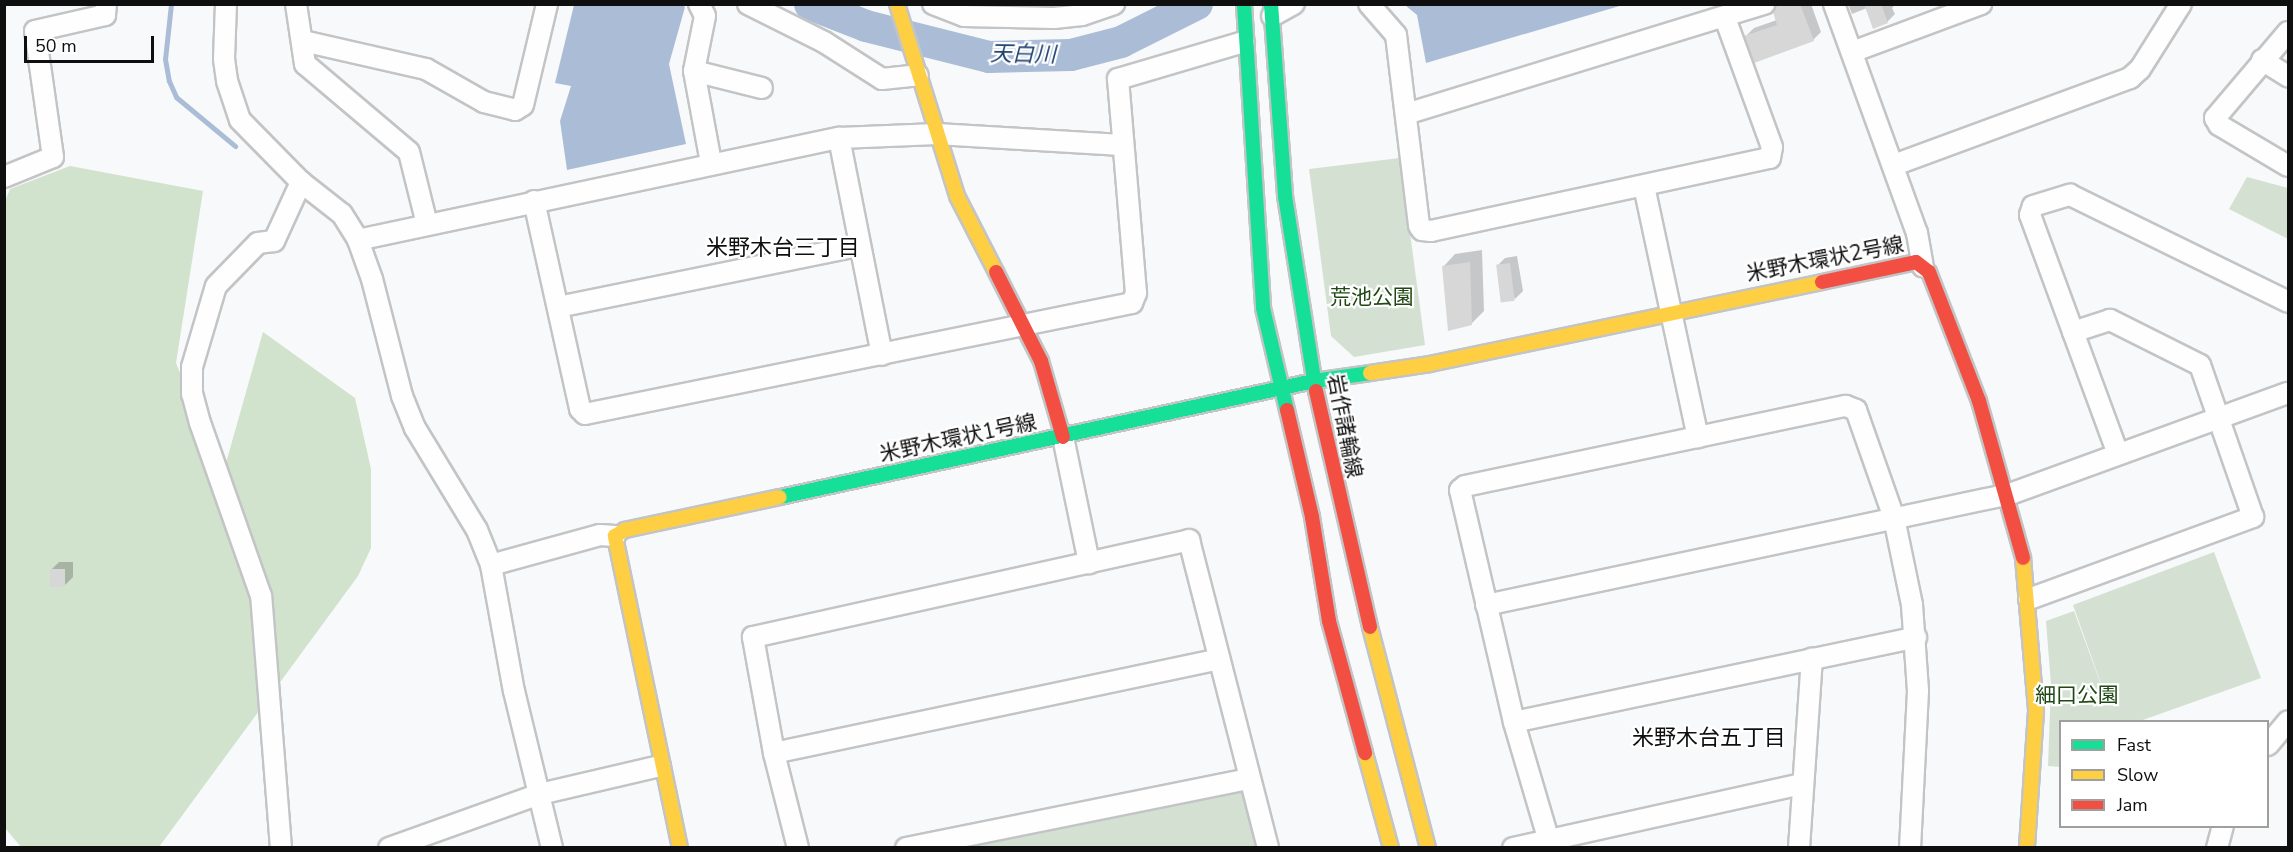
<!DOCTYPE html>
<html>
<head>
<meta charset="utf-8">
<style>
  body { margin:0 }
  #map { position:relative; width:2293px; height:852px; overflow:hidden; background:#f8f9fa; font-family:"Nunito Sans","Noto Sans JP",sans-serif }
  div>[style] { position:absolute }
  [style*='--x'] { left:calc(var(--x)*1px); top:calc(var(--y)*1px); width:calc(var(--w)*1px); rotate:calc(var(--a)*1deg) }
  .green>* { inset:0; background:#d4e0d2 }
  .forest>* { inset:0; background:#d1e2cd }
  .water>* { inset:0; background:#abbdd6 }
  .shadow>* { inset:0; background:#0003 }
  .stream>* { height:5px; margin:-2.5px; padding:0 2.5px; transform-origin:2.5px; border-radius:2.5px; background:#abbdd6 }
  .river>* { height:32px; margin:-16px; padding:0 16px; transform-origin:16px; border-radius:16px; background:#abbdd6 }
  .building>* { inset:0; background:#d8d7d8; transform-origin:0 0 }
  .roads { filter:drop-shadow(2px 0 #c3c4c5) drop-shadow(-2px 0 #c3c4c5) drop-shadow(0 2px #c3c4c5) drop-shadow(0 -2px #c3c4c5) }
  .street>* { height:20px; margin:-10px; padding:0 10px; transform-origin:10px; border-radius:10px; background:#fefefe }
  .fast>* { height:14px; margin:-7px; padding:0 7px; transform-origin:7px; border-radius:7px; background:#16e098 }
  .slow>* { height:14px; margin:-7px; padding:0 7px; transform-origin:7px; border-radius:7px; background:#ffcf43 }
  .jam>* { height:14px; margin:-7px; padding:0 7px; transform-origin:7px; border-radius:7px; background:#f24e42 }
  span { translate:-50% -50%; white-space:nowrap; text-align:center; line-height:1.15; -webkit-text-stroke:4.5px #fff; paint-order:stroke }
  .street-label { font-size:21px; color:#0f0f10 }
  .park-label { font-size:21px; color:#204815 }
  .water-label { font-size:22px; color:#224473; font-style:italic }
  .neighbourhood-label { font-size:22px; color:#0f0f10 }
  .frame { position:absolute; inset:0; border:6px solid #0f0f10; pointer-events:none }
  .legend { position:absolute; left:2059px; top:720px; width:210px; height:108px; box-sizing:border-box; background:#fff; border:2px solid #9f9f9f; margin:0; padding:8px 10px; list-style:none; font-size:18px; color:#0f0f10 }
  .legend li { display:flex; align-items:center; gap:12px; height:30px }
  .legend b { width:30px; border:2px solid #9f9f9f }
  .scale { position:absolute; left:24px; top:36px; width:130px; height:27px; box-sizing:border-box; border:3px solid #0f0f10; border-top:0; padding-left:8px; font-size:18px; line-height:21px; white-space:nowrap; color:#0f0f10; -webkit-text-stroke:4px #fff; paint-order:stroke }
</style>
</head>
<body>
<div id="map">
  <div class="green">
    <i style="clip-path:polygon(1400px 158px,1425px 345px,1354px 357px,1331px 336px,1309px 169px)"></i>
    <i style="clip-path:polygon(2247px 177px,2288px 188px,2288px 239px,2229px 209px)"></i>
    <i style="clip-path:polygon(2214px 552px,2261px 678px,2140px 721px,2060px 722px,2060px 767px,2048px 766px,2051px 685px,2046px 621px,2074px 611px,2114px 720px,2073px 605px)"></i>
    <i style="clip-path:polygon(1234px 787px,1243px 793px,1259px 847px,947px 848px)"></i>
  </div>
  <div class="forest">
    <i style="clip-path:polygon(70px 166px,203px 191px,176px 363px,222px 477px,263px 332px,355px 398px,371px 469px,371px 548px,358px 576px,159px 847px,21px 847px,5px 828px,4px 204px,10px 189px)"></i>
  </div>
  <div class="water">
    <i style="clip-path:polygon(681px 4px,685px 7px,669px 64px,686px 144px,567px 170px,560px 121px,571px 86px,555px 83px,574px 5px)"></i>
    <i style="clip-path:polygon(1405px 5px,1623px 5px,1426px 63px,1417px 15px)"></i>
  </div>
  <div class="shadow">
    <i style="clip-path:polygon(1779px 4px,1811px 4px,1821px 32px,1813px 40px,1746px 36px,1754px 28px,1777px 20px)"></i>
    <i style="clip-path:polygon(1848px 4px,1896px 4px,1892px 8px,1895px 14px,1887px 22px,1867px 8px,1852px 14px)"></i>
    <i style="clip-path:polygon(1482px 250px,1484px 311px,1471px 324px,1443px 267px,1455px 254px)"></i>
    <i style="clip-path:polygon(1517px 256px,1523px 291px,1515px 299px,1497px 266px,1505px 258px)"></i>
    <i style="clip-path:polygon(59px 562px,73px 562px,73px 577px,65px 585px,51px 570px)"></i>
  </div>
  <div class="stream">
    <i style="--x:171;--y:4;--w:55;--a:96.2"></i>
    <i style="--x:165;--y:59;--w:22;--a:80"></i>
    <i style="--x:169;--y:81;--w:17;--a:66"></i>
    <i style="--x:176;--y:97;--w:77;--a:39.7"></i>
  </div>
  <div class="river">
    <i style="--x:810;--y:4;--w:60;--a:21.4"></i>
    <i style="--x:866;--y:26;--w:127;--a:14.1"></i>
    <i style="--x:989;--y:57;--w:82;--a:-1.4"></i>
    <i style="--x:1071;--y:55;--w:52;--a:-14.6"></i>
    <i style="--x:1121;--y:42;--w:85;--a:-26.6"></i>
  </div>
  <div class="building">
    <i style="clip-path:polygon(1800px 4px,1814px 41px,1754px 63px,1744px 36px,1777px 25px,1773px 12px,1776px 6px)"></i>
    <i style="clip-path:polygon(1864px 4px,1881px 4px,1888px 23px,1873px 29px)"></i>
    <i style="clip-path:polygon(1470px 262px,1472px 325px,1448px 331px,1442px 266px)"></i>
    <i style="left:1510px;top:263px;width:38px;height:14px;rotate:83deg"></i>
    <i style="left:50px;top:569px;width:15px;height:18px"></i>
  </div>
  <div class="roads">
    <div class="street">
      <i style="--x:226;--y:4;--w:55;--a:92.1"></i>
      <i style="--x:224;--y:59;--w:22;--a:82"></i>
      <i style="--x:227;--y:81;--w:41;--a:71.6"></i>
      <i style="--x:240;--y:120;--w:87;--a:45.5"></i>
      <i style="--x:301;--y:182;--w:52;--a:38"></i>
      <i style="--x:342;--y:214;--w:31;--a:58"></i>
      <i style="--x:358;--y:240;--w:41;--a:70.3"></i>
      <i style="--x:372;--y:279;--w:121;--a:75.6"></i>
      <i style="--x:402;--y:396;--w:35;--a:68"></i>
      <i style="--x:415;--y:428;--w:119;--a:58.7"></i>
      <i style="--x:477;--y:530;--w:38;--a:68"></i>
      <i style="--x:491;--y:565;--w:128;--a:79.7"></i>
      <i style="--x:514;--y:691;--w:162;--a:76.4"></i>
      <i style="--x:296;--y:4;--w:61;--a:81.5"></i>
      <i style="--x:305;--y:64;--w:136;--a:40.2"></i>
      <i style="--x:409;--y:152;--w:74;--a:76"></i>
      <i style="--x:699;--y:4;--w:13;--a:63"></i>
      <i style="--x:705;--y:16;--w:56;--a:101.3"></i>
      <i style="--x:694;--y:71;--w:94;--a:79.5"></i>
      <i style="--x:748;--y:4;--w:85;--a:26.6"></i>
      <i style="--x:824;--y:42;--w:69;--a:32.5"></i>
      <i style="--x:882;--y:79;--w:36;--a:-6"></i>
      <i style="--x:933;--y:4;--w:33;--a:21"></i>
      <i style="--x:964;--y:16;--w:90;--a:1.3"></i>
      <i style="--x:1054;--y:18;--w:28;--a:-6"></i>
      <i style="--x:1082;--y:15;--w:34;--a:-19"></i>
      <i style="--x:1369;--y:4;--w:41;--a:48.9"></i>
      <i style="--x:1396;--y:35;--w:192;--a:83.1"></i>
      <i style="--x:1419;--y:226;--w:5;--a:53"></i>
      <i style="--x:1422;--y:230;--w:9;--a:6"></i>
      <i style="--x:1431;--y:231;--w:347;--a:-12.2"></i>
      <i style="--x:1770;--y:158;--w:11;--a:-80"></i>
      <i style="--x:1772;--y:147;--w:137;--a:-110"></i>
      <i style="--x:1834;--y:4;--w:244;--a:70.1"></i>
      <i style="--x:1917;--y:233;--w:34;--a:80"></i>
      <i style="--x:1272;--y:16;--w:25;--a:-29"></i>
      <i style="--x:2288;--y:32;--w:113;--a:130.3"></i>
      <i style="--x:2215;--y:118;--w:8;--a:60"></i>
      <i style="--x:2219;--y:125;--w:80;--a:30.7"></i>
      <i style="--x:303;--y:41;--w:126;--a:12.8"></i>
      <i style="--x:426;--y:69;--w:67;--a:29.6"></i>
      <i style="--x:484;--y:102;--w:32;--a:14"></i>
      <i style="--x:515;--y:110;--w:9;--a:-32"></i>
      <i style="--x:523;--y:105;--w:104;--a:-76.6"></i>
      <i style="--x:1852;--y:52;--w:138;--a:-20.4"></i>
      <i style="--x:2262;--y:60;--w:31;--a:32"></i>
      <i style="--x:694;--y:71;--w:70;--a:14"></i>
      <i style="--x:1406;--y:114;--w:375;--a:-17.1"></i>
      <i style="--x:839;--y:138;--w:221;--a:78.8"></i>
      <i style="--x:1894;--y:165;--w:252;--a:-20.2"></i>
      <i style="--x:2130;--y:78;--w:13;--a:-42"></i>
      <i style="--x:2140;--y:69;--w:77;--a:-57.8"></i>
      <i style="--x:4;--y:177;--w:53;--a:-22.2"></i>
      <i style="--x:53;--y:157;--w:127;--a:-98.1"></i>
      <i style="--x:35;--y:31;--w:72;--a:-12.9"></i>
      <i style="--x:105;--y:15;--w:11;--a:-85"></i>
      <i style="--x:1644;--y:186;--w:257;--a:77.9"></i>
      <i style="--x:534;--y:201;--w:213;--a:77.5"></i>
      <i style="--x:580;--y:409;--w:7;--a:45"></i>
      <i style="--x:585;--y:414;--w:558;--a:-11.47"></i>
      <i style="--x:1132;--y:303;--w:11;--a:-68"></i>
      <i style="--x:1136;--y:293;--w:215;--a:-94.8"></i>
      <i style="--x:1118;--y:79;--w:131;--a:-16.4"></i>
      <i style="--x:358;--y:240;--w:492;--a:-12"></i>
      <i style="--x:839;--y:138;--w:98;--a:-2.3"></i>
      <i style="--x:937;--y:134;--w:185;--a:3.4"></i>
      <i style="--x:558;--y:307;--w:307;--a:-11.5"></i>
      <i style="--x:1063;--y:437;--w:129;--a:78.3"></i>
      <i style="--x:2118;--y:454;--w:255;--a:-110.2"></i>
      <i style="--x:2030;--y:215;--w:9;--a:-72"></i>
      <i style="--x:2033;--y:206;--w:39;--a:-17"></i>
      <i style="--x:2070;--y:195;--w:243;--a:26.1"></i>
      <i style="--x:491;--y:565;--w:113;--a:-15.4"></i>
      <i style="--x:600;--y:535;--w:15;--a:4"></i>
      <i style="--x:2029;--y:599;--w:239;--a:-20.1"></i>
      <i style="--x:2253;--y:517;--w:161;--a:-109.2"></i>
      <i style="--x:2200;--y:365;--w:101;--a:-153.4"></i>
      <i style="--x:2110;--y:320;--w:39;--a:162"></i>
      <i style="--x:1486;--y:605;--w:536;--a:-11.96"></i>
      <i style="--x:2010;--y:494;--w:296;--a:-20"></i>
      <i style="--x:1514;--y:722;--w:411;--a:-11.9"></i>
      <i style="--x:2268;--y:745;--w:31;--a:-50"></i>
      <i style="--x:774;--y:753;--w:453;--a:-11.9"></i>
      <i style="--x:281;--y:848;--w:253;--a:-94.5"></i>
      <i style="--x:261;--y:596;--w:183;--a:-109.4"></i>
      <i style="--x:200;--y:423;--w:30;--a:-105"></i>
      <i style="--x:192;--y:394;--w:27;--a:-90"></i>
      <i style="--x:192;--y:367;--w:84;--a:-73.5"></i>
      <i style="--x:216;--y:286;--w:60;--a:-45.7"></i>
      <i style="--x:258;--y:243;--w:16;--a:-7"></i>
      <i style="--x:274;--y:241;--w:65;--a:-65.4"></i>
      <i style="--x:389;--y:848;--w:160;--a:-19.7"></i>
      <i style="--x:540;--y:794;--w:123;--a:-13.1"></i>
      <i style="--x:798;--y:848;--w:98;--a:-104.2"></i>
      <i style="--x:774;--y:753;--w:118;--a:-100.3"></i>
      <i style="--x:753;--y:637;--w:447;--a:-12.5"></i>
      <i style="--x:1189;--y:540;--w:318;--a:75.6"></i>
      <i style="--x:906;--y:848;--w:348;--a:-11.4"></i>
      <i style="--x:1513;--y:848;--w:296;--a:-12.5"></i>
      <i style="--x:1551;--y:848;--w:131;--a:-106.4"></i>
      <i style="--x:1514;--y:722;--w:238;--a:-103.1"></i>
      <i style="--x:1460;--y:490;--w:6;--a:-39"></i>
      <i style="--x:1465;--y:486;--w:389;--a:-11.9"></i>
      <i style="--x:1846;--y:406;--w:11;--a:22"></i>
      <i style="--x:1856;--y:410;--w:114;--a:70.6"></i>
      <i style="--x:1894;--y:518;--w:89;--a:78.3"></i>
      <i style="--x:1912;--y:605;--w:86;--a:86"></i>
      <i style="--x:1918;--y:691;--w:157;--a:92.9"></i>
      <i style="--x:1799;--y:848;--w:190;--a:-86.1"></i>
      <i style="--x:2217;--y:848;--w:23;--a:-75"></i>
    </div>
    <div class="fast">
      <i style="--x:1244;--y:4;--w:305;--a:86.4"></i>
      <i style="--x:1263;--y:308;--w:105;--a:76.8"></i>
      <i style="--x:1271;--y:4;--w:193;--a:85.8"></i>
      <i style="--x:1285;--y:196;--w:197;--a:81"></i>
      <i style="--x:780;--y:497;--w:546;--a:-12.26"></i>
      <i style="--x:1314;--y:381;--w:57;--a:-8.1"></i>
    </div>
    <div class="slow">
      <i style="--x:897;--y:4;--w:201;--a:72.6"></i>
      <i style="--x:957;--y:196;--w:85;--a:62.8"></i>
      <i style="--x:1370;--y:373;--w:61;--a:-8.5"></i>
      <i style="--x:1430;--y:364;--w:400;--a:-11.8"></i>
      <i style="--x:2023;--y:558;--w:154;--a:85.1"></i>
      <i style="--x:2036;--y:711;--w:137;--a:93.8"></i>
      <i style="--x:1370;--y:627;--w:228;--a:75.3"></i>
      <i style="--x:1365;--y:753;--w:98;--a:74.7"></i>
      <i style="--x:680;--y:848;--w:319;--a:-101.8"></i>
      <i style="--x:615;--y:536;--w:12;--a:-31"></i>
      <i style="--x:625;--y:530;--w:158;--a:-12"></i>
    </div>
    <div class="jam">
      <i style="--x:996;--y:272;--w:100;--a:63.2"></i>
      <i style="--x:1041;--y:361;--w:79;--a:73.9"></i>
      <i style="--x:1822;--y:282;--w:96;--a:-12"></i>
      <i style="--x:1916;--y:262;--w:16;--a:38"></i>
      <i style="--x:1929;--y:272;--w:138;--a:68.8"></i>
      <i style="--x:1979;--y:401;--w:163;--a:74.3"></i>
      <i style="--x:1316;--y:391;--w:242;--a:77.1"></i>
      <i style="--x:1287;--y:410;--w:110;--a:76.8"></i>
      <i style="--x:1312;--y:517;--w:105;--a:80.7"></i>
      <i style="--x:1329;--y:621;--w:137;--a:74.7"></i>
    </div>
  </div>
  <div class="street-label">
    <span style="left:1825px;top:259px;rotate:-11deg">米野木環状2号線</span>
    <span style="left:1345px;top:426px;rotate:79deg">岩作諸輪線</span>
    <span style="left:958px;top:438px;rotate:-12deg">米野木環状1号線</span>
  </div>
  <div class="park-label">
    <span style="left:1372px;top:297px">荒池公園</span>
    <span style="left:2077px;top:695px">細口公園</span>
  </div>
  <div class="water-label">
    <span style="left:1023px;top:55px;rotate:1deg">天白川</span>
  </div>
  <div class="neighbourhood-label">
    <span style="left:783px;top:249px">米野木台三丁目</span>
    <span style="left:1709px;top:739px">米野木台五丁目</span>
  </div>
  <div class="frame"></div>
  <ul class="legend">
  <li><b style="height:8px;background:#16e098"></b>Fast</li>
  <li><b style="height:8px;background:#ffcf43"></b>Slow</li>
  <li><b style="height:8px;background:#f24e42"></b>Jam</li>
  </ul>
  <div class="scale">50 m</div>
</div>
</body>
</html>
